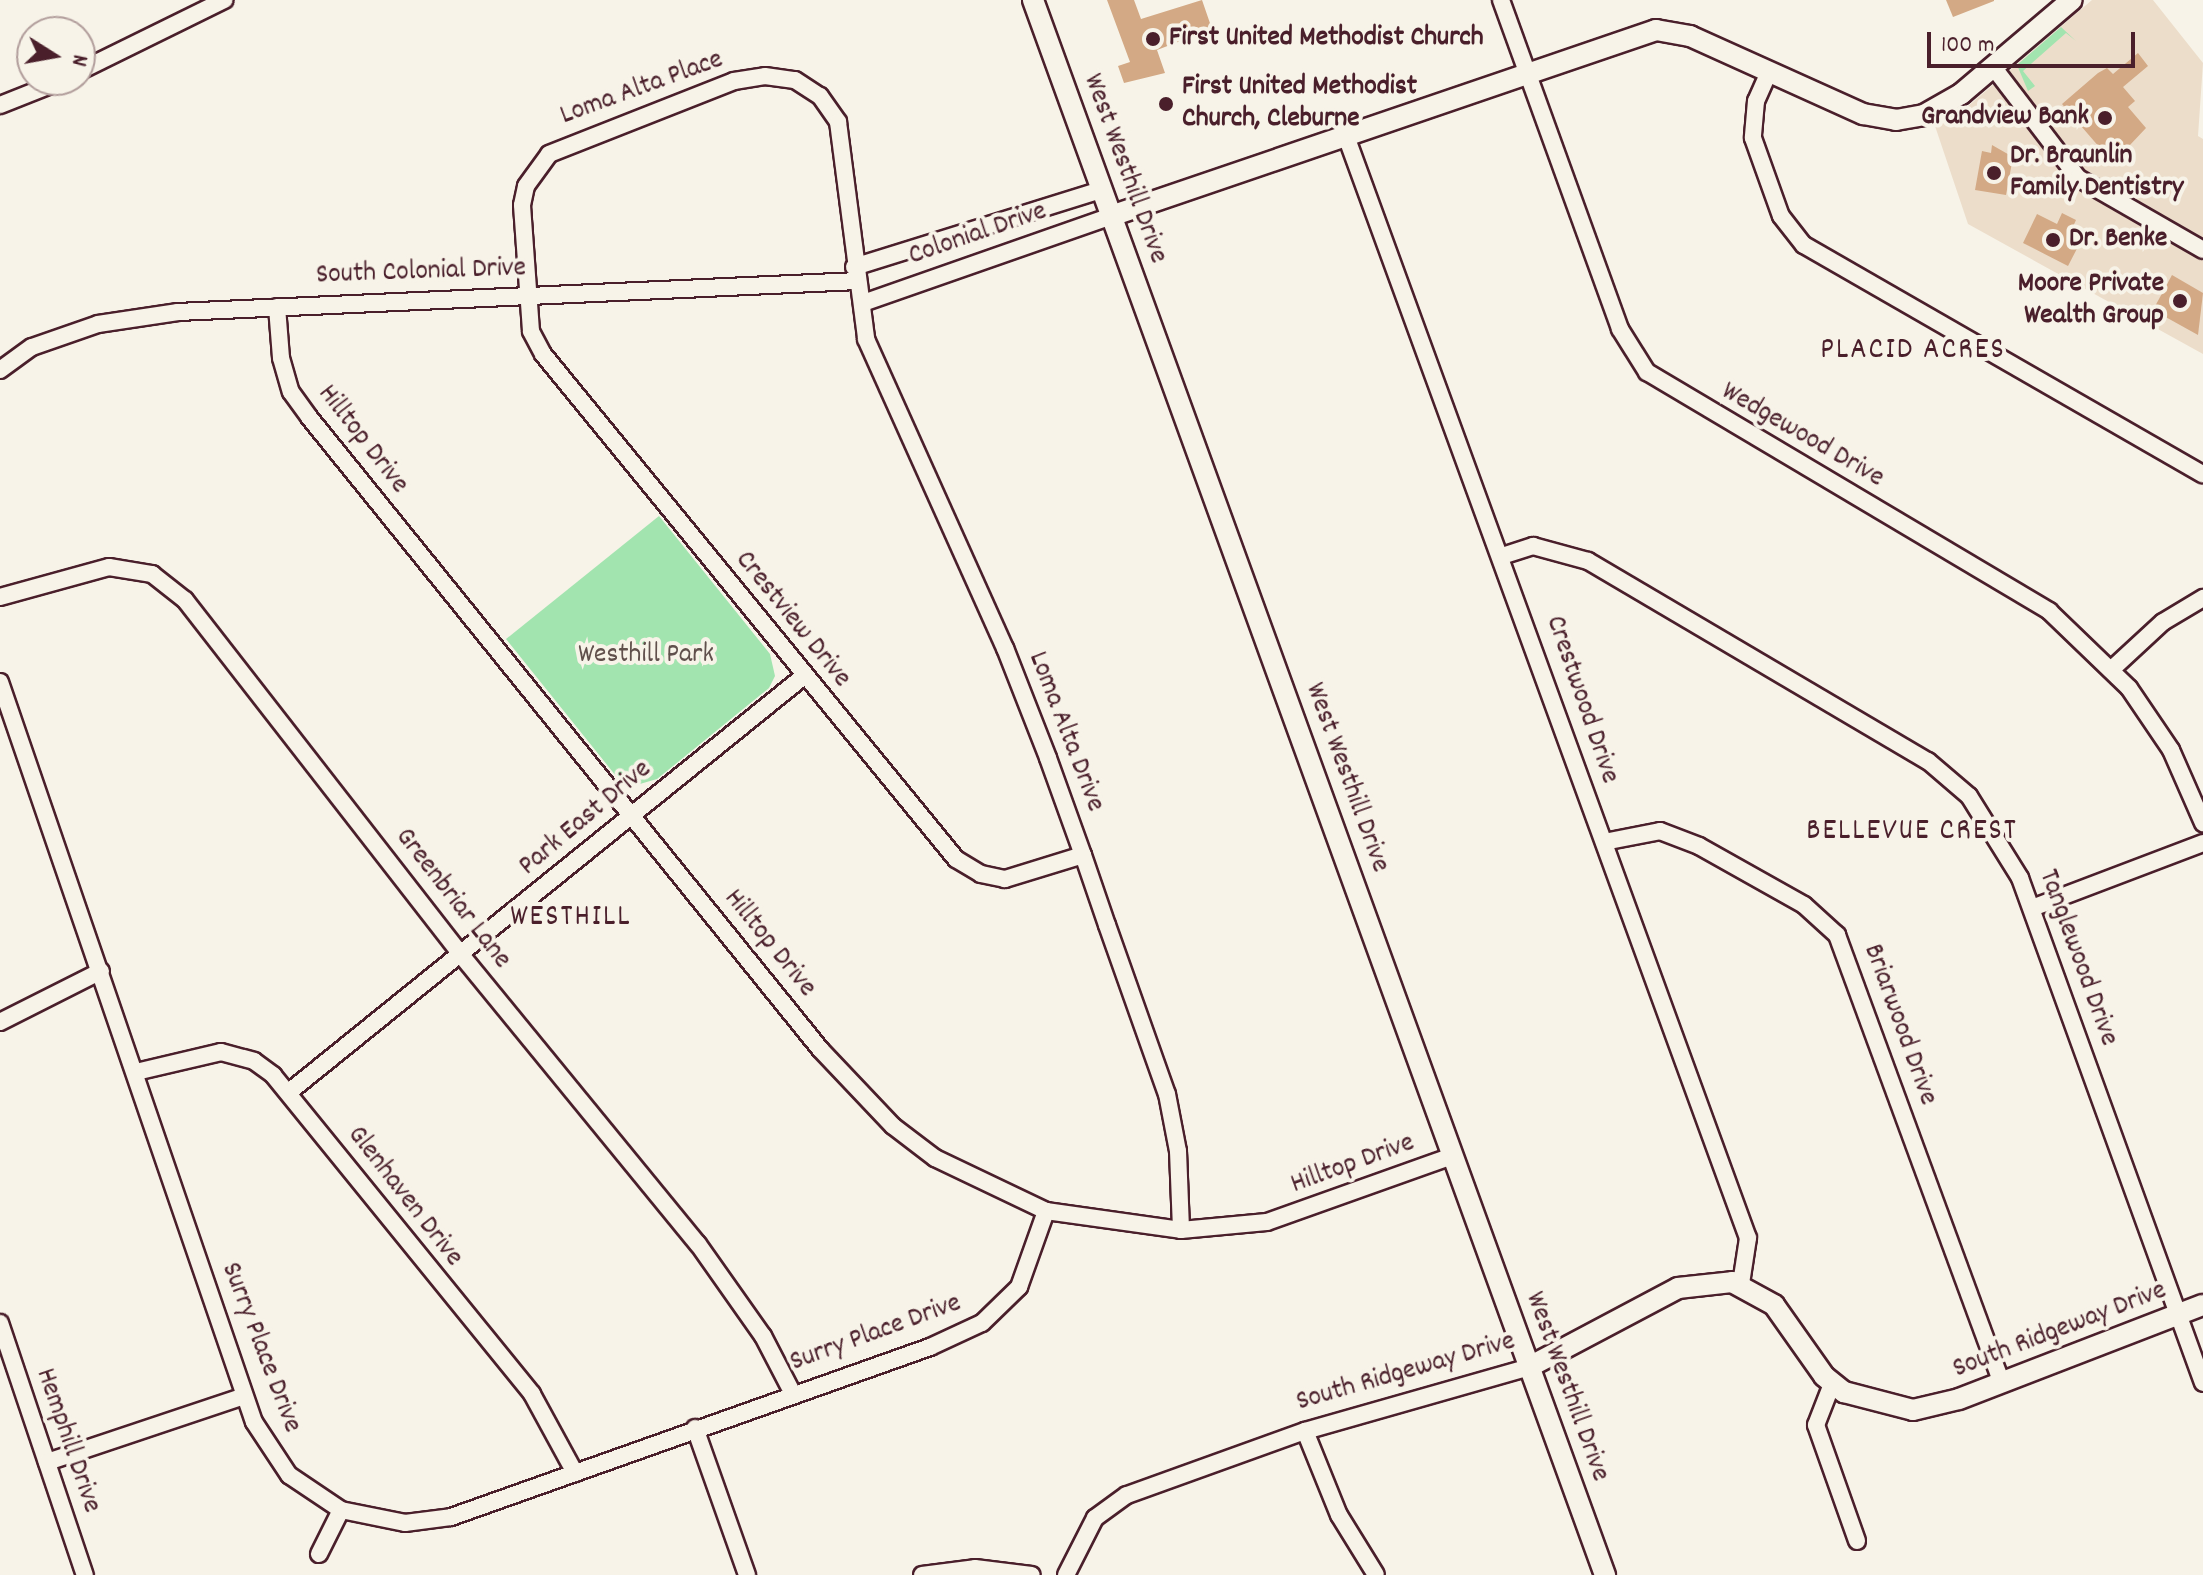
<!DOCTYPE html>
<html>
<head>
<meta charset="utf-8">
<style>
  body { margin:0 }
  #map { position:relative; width:2203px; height:1575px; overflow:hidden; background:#f7f3e8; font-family:Dekko,sans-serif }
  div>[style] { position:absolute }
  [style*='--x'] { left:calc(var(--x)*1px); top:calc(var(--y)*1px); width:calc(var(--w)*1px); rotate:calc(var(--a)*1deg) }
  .built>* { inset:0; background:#ecddca }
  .green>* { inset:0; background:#a2e4af }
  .building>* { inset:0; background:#d3a985 }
  .roads { filter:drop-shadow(2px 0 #4a1f2b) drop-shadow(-2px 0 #4a1f2b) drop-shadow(0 2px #4a1f2b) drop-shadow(0 -2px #4a1f2b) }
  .minor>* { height:16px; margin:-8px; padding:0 8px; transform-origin:8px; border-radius:8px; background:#f7f3e8 }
  .tertiary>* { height:20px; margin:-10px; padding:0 10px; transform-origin:10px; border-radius:10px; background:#f7f3e8 }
  .dots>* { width:22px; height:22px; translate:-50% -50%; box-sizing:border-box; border:4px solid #f7f3e8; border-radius:50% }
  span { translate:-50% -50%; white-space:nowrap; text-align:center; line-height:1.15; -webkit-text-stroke:8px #f7f3e8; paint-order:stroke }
  .poi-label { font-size:28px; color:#4a1f2b; font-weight:700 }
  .left { translate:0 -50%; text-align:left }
  .right { translate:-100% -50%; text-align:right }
  .street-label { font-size:28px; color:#4a1f2b }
  .park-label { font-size:28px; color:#60504c }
  .neighbourhood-label { font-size:30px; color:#4a1f2b; letter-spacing:2px }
  .north { position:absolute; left:16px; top:16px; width:80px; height:80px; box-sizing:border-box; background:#f7f3e8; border:2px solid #b29e9c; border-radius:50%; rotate:101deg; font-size:22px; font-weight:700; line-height:32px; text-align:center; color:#4a1f2b }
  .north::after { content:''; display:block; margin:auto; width:28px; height:36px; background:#4a1f2b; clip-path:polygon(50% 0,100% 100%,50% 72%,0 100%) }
  .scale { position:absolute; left:1927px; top:32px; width:208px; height:36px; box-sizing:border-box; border:4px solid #4a1f2b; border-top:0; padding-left:10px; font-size:24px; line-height:28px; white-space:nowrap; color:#4a1f2b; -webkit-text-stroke:6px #f7f3e8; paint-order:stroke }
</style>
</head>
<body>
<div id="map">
  <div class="built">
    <i style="clip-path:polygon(2092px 0,2153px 0,2203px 63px,2198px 136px,2203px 139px,2203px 354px,1968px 224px,1935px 126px,1967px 107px)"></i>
  </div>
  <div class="green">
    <i style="clip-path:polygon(2061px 27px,2076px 41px,2066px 33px,2023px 71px,2035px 86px,2028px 91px,2017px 65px)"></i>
    <i style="clip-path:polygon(659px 516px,770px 654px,775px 676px,769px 688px,657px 779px,633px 786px,616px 776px,506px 639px)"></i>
  </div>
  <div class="building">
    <i style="clip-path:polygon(1107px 0,1134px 0,1141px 19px,1202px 0,1212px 29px,1157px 50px,1165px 73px,1124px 83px,1118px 66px,1130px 62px)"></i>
    <i style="clip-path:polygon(1946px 0,1994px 0,1994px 1px,1953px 17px)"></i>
    <i style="clip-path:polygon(2138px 53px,2148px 66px,2123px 87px,2135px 101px,2128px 107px,2146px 128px,2113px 163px,2062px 104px,2098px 73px,2107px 68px,2113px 74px)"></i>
    <i style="clip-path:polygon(1992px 145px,2013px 157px,2006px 195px,1975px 190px,1982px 151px,1991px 153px)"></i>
    <i style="clip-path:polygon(2062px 213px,2076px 220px,2071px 231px,2083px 237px,2068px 266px,2023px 243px,2037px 214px,2057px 224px)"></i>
    <i style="clip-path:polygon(2172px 275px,2203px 293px,2198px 335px,2153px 310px)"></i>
  </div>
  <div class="roads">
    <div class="minor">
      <i style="--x:1501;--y:0;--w:350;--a:70.1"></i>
      <i style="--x:1620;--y:329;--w:51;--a:57.9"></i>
      <i style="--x:1647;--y:372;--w:468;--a:30.7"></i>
      <i style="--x:2049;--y:611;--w:111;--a:43.9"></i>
      <i style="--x:2129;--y:688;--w:75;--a:55.9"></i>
      <i style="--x:2171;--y:750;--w:80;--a:66.3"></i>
      <i style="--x:1994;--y:68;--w:138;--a:52.6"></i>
      <i style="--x:2078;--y:178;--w:144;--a:29.9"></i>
      <i style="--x:80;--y:71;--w:161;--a:-26.2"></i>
      <i style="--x:1769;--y:72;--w:32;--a:114"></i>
      <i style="--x:1756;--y:101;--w:37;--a:95"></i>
      <i style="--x:1753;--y:138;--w:83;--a:70.3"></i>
      <i style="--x:1781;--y:216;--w:37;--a:52"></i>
      <i style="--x:1804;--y:245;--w:460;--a:29.9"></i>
      <i style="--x:0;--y:105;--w:68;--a:-21.6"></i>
      <i style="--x:1346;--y:136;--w:1173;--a:69.96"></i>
      <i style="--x:1748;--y:1238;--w:47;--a:98.7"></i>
      <i style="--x:854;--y:267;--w:259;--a:-17.3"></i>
      <i style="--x:863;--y:303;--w:263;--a:-19.3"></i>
      <i style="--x:277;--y:307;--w:51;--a:85.5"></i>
      <i style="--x:281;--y:358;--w:35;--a:74"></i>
      <i style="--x:291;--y:392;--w:31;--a:54"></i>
      <i style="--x:309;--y:417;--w:813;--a:51.04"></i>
      <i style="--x:820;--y:1049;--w:106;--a:46.5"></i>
      <i style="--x:893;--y:1126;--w:53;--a:37.3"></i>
      <i style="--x:935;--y:1158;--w:123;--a:25.5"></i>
      <i style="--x:1046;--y:1211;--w:136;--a:8"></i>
      <i style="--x:1181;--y:1230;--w:86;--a:-5.3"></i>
      <i style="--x:1267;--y:1222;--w:196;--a:-19.6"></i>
      <i style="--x:0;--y:370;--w:39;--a:-36"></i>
      <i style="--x:32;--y:347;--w:70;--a:-19.2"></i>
      <i style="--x:98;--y:324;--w:81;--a:-8.5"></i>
      <i style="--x:178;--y:312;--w:680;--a:-2.61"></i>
      <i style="--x:1502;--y:556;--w:33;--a:-18"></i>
      <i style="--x:1533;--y:546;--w:57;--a:15.3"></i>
      <i style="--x:1588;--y:561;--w:394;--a:30.5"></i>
      <i style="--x:1928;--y:761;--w:54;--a:40.5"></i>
      <i style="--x:1969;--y:796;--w:97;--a:58.1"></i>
      <i style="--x:2020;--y:878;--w:537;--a:70.08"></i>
      <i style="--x:0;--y:597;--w:113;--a:-15.4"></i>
      <i style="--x:109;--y:567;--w:44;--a:9.2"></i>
      <i style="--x:152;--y:574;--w:42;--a:38.2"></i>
      <i style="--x:185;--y:600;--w:451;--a:52.1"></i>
      <i style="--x:462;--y:956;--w:372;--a:50.7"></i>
      <i style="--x:698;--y:1244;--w:113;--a:54.8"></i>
      <i style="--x:763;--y:1336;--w:63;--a:62.6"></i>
      <i style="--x:2112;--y:669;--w:69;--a:-42.7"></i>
      <i style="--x:2163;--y:622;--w:47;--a:-31"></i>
      <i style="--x:0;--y:682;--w:782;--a:71.06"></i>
      <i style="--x:254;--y:1422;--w:64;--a:56.6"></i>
      <i style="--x:289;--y:1475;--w:63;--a:33.9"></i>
      <i style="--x:341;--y:1510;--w:65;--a:11.5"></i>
      <i style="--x:405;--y:1523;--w:46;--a:-7.4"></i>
      <i style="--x:451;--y:1517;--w:508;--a:-19.54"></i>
      <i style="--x:930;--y:1347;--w:57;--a:-24.8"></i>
      <i style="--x:982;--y:1323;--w:52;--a:-44.2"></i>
      <i style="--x:1019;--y:1287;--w:81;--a:-70.4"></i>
      <i style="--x:1604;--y:842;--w:57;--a:-11.1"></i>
      <i style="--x:1660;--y:831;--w:42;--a:21"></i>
      <i style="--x:1699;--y:846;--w:120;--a:29.3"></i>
      <i style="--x:1804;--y:905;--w:45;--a:42.3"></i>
      <i style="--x:1837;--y:935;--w:477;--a:69.8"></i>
      <i style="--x:1083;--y:855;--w:82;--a:162.9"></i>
      <i style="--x:1005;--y:879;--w:25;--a:-168"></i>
      <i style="--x:981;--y:874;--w:29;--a:-149"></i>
      <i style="--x:956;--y:859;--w:652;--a:-129.28"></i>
      <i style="--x:543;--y:354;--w:26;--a:-118"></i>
      <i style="--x:531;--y:331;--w:126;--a:-94.1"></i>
      <i style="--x:522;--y:205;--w:19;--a:-78"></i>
      <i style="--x:526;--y:186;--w:39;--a:-54"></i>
      <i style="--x:549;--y:154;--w:199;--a:-21.5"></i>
      <i style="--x:734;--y:81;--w:31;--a:-9"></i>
      <i style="--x:765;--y:76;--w:30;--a:8"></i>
      <i style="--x:795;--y:80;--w:30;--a:33"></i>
      <i style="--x:820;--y:96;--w:32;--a:55"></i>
      <i style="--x:838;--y:122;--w:219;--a:82.6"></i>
      <i style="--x:866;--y:339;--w:339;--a:65.8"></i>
      <i style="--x:1005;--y:648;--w:118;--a:68.6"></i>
      <i style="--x:1048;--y:758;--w:103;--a:70.2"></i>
      <i style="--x:1083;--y:855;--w:74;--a:71.1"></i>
      <i style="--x:1107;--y:925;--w:179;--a:70.5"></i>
      <i style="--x:1167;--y:1094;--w:58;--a:79.1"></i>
      <i style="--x:1178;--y:1151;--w:79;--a:87.8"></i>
      <i style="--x:2032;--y:908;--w:183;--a:-20.8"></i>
      <i style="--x:0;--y:1022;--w:113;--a:-26.8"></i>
      <i style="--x:136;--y:1072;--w:87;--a:-13.2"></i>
      <i style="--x:221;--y:1052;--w:34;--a:15"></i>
      <i style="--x:254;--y:1061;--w:24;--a:36"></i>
      <i style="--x:273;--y:1075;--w:411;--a:50.9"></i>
      <i style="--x:532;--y:1394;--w:90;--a:61.4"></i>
      <i style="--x:289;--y:1092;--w:662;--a:-38.93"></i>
      <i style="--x:0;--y:1323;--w:266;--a:71.4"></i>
      <i style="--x:1832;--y:1384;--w:44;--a:111.3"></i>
      <i style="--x:1816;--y:1425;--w:123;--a:70.5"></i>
      <i style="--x:695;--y:1428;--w:156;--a:70.5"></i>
      <i style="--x:1305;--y:1431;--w:91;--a:68"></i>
      <i style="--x:1339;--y:1515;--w:70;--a:58.3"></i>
      <i style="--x:47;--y:1462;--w:208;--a:-18.5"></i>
      <i style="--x:319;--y:1554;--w:49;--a:-63.4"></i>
      <i style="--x:922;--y:1575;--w:53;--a:-7.5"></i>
      <i style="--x:975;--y:1568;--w:57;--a:7"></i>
      <i style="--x:1066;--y:1575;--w:64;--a:-63"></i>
      <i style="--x:1095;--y:1518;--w:39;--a:-36"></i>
      <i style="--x:1127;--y:1495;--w:189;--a:-19.8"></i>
      <i style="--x:1305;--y:1431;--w:233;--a:-15.9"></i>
    </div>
    <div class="tertiary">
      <i style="--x:1033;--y:0;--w:1676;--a:70.04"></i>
      <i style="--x:1111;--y:216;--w:576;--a:-18.84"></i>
      <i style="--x:1656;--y:30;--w:35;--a:10"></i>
      <i style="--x:1690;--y:36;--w:190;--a:24.3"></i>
      <i style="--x:1863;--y:114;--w:34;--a:10"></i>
      <i style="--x:1896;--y:120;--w:28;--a:-10"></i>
      <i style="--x:1924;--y:115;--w:43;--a:-29.6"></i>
      <i style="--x:1961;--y:94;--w:145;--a:-40.3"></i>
      <i style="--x:1529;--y:1367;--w:169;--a:-27.9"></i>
      <i style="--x:1678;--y:1288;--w:54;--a:-6.3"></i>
      <i style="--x:1732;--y:1282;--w:48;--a:28.7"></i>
      <i style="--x:1774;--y:1305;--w:87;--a:54.8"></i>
      <i style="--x:1824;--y:1376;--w:26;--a:39"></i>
      <i style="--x:1844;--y:1392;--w:71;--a:14.6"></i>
      <i style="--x:1913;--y:1410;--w:47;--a:-13.4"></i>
      <i style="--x:1959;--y:1399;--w:261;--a:-21.1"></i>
    </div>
  </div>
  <div class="dots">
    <i style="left:1153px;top:39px;background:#4a1f2b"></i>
    <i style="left:1166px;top:104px;background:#4a1f2b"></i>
    <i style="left:2105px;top:118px;background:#4a1f2b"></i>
    <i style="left:1994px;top:173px;background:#4a1f2b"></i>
    <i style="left:2053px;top:240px;background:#4a1f2b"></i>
    <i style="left:2180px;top:301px;background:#4a1f2b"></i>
  </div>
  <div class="poi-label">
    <span class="left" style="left:1169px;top:39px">First United Methodist Church</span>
    <span class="left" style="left:1182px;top:104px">First United Methodist<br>Church, Cleburne</span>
    <span class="right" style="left:2089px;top:118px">Grandview Bank</span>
    <span class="left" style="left:2010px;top:173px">Dr. Braunlin<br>Family Dentistry</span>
    <span class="left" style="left:2069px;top:240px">Dr. Benke</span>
    <span class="right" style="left:2164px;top:301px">Moore Private<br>Wealth Group</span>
  </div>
  <div class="street-label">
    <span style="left:642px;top:89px;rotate:-20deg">Loma Alta Place</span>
    <span style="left:1124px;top:169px;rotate:70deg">West Westhill Drive</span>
    <span style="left:978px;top:235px;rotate:-19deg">Colonial Drive</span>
    <span style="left:421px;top:273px;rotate:-2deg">South Colonial Drive</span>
    <span style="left:1802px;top:436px;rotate:30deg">Wedgewood Drive</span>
    <span style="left:362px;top:440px;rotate:52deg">Hilltop Drive</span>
    <span style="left:792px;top:620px;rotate:51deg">Crestview Drive</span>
    <span style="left:1581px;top:700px;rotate:71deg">Crestwood Drive</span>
    <span style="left:1065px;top:732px;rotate:69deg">Loma Alta Drive</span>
    <span style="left:1346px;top:778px;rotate:70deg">West Westhill Drive</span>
    <span style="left:586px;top:819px;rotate:-40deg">Park East Drive</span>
    <span style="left:452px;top:899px;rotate:52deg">Greenbriar Lane</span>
    <span style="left:769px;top:944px;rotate:51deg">Hilltop Drive</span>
    <span style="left:2077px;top:958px;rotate:70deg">Tanglewood Drive</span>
    <span style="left:1899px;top:1025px;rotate:70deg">Briarwood Drive</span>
    <span style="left:1353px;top:1165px;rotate:-20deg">Hilltop Drive</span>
    <span style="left:404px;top:1197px;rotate:52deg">Glenhaven Drive</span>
    <span style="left:2060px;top:1331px;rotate:-21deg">South Ridgeway Drive</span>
    <span style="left:876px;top:1334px;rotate:-20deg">Surry Place Drive</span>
    <span style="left:260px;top:1348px;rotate:69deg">Surry Place Drive</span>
    <span style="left:1406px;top:1373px;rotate:-16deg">South Ridgeway Drive</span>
    <span style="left:1566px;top:1387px;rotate:70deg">West Westhill Drive</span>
    <span style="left:67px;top:1441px;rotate:71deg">Hemphill Drive</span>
  </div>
  <div class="park-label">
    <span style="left:646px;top:656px">Westhill Park</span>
  </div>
  <div class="neighbourhood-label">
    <span style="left:1913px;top:352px">PLACID ACRES</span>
    <span style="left:1912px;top:833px">BELLEVUE CREST</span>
    <span style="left:571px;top:919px">WESTHILL</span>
  </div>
  <div class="north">N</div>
  <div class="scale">100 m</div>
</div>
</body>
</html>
